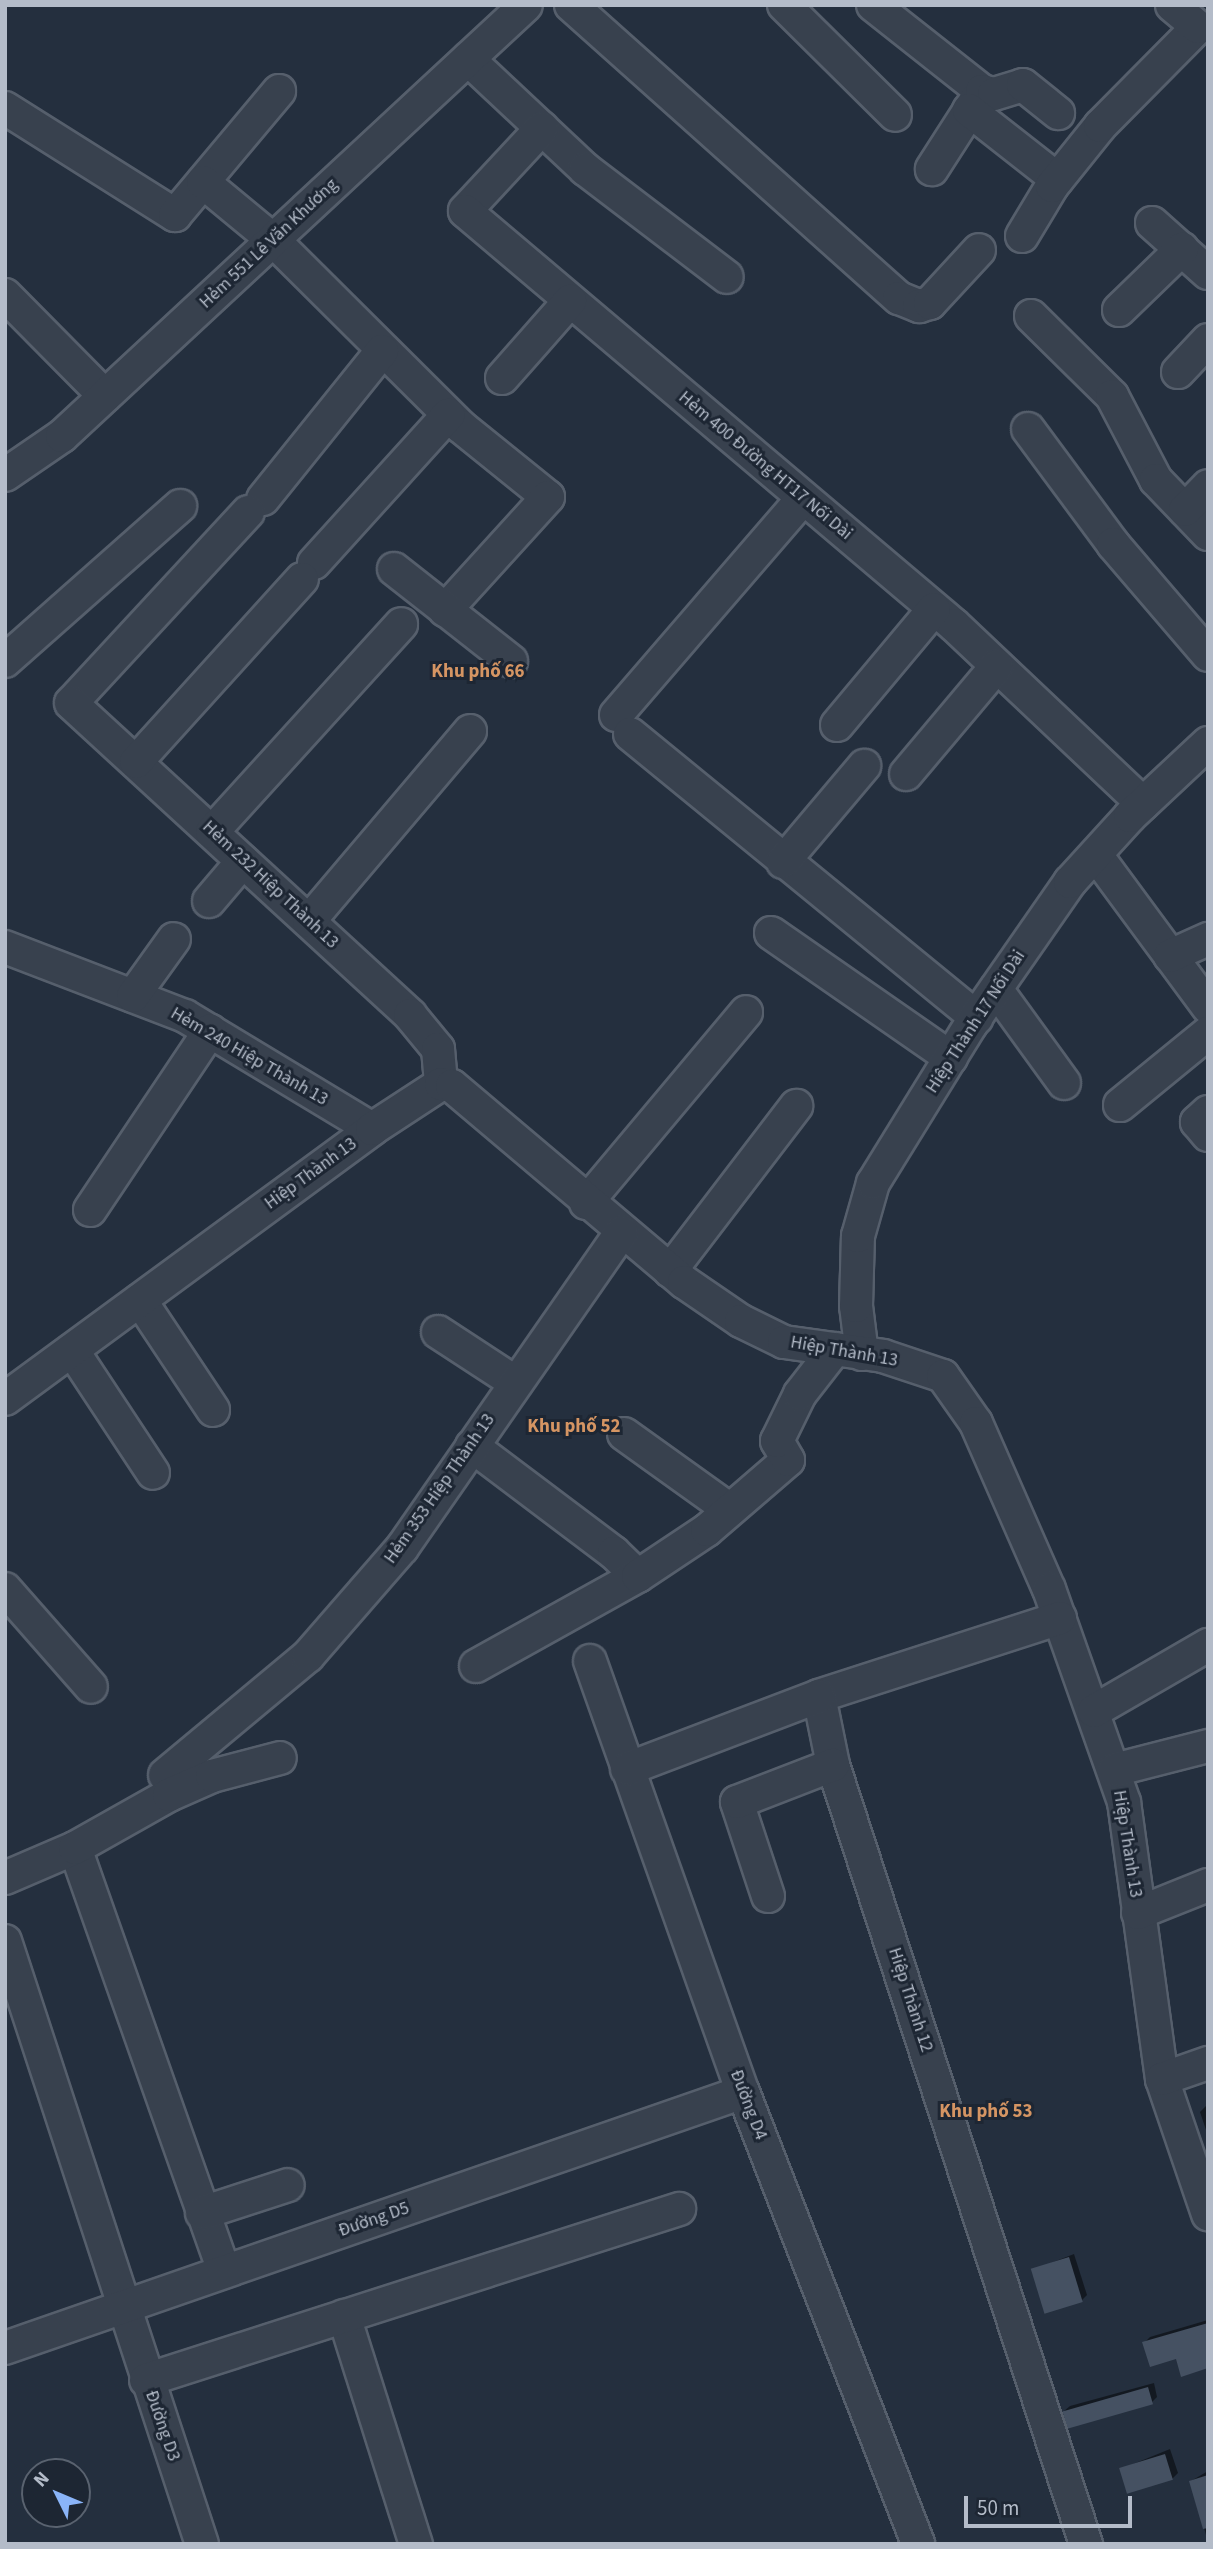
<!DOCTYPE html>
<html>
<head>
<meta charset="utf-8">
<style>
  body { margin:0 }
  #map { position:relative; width:1213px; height:2549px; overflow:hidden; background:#242f3e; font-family:"Source Sans 3",sans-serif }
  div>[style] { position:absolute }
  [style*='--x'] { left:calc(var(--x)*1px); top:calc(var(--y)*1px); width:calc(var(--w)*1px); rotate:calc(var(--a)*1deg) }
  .shadow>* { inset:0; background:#0007 }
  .building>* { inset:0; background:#455162; transform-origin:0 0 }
  .roads { filter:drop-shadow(2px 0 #565f6c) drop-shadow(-2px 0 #565f6c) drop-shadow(0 2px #565f6c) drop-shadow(0 -2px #565f6c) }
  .minor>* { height:32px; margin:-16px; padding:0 16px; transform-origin:16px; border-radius:16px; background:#38414e }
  span { translate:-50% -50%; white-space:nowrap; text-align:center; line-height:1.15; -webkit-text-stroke:6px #1d2633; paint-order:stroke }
  .street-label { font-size:18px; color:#b4bcc9 }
  .neighbourhood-label { font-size:19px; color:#d59563; font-weight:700 }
  .frame { position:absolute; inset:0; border:7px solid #b4bcc9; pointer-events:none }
  .north { position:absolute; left:21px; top:2458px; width:70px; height:70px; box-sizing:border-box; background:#1d2633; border:2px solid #59626f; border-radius:50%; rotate:313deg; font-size:19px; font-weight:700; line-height:28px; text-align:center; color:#b4bcc9 }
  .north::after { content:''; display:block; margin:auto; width:24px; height:32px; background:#8ab4f8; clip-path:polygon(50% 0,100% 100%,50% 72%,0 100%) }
  .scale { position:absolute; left:964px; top:2496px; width:168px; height:32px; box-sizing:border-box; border:4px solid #b4bcc9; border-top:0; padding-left:9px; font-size:21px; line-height:24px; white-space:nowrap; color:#b4bcc9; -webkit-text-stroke:5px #1d2633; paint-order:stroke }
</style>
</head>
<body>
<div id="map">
  <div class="shadow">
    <i style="clip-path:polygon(1208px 2104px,1208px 2136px,1200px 2112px)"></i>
    <i style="clip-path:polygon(1074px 2254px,1087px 2295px,1082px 2300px,1033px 2270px)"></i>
    <i style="clip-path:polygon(1208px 2320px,1208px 2367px,1144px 2343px,1150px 2337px)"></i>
    <i style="clip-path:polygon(1154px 2383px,1157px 2397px,1152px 2402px,1064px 2411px,1070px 2406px)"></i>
    <i style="clip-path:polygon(1170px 2449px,1178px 2473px,1172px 2479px,1121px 2469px)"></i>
    <i style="clip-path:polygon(1208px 2471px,1208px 2542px,1191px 2481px)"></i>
  </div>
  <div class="building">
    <i style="left:1069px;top:2257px;width:47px;height:40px;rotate:73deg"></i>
    <i style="clip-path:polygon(1208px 2323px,1208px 2368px,1181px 2377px,1176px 2359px,1150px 2367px,1142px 2342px)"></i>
    <i style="left:1148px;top:2387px;width:18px;height:89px;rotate:74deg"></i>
    <i style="left:1165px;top:2454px;width:27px;height:48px;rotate:73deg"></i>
    <i style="clip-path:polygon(1208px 2475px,1208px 2528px,1203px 2529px,1189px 2481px)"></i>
  </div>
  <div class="roads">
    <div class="minor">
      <i style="--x:571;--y:5;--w:440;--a:41.8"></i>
      <i style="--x:899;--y:298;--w:22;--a:22"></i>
      <i style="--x:919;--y:306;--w:11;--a:-15"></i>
      <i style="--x:930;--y:303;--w:72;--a:-47.2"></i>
      <i style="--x:784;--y:5;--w:156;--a:44.7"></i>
      <i style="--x:873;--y:5;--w:139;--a:38.3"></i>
      <i style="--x:982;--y:91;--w:93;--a:122.7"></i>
      <i style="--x:468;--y:59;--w:161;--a:43.2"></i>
      <i style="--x:585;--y:169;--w:178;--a:37.3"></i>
      <i style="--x:982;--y:91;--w:12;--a:14"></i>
      <i style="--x:994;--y:94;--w:30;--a:-17"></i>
      <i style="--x:1023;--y:85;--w:45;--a:38.7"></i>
      <i style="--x:5;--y:108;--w:201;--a:32.2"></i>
      <i style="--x:175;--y:215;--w:162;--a:-50"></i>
      <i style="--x:969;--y:110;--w:112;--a:38.1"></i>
      <i style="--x:542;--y:128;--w:113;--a:132.9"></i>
      <i style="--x:465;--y:211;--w:641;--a:40.25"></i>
      <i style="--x:954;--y:625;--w:260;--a:43.4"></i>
      <i style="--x:203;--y:182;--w:91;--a:39.6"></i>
      <i style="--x:273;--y:240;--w:264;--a:44.8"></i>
      <i style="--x:460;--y:426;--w:113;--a:38.9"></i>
      <i style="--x:548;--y:497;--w:153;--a:132.3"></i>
      <i style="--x:1152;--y:223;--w:75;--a:41.8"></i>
      <i style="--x:1022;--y:236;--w:58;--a:-59"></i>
      <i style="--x:1052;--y:186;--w:77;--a:-51.3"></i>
      <i style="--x:1100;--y:126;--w:139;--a:-45.3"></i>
      <i style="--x:1198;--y:27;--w:34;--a:-140"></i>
      <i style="--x:5;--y:295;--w:142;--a:45.3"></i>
      <i style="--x:1119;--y:310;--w:88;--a:-44.1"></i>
      <i style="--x:1031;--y:316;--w:114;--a:44.6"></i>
      <i style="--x:1112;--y:396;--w:95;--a:62.4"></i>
      <i style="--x:1156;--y:480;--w:75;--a:46.1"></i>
      <i style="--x:1178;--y:372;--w:44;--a:-46.8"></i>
      <i style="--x:502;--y:378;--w:103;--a:-48.6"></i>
      <i style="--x:1028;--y:429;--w:143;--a:53.5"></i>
      <i style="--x:1113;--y:544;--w:146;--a:49.4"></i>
      <i style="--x:5;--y:475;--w:69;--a:-34.4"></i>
      <i style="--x:62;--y:436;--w:633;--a:-42.89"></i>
      <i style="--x:263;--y:499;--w:190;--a:-51.2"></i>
      <i style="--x:1185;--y:510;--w:33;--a:-46"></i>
      <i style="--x:248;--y:512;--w:260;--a:132.8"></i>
      <i style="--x:71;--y:703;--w:461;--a:42.6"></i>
      <i style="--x:410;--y:1015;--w:44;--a:50.5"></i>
      <i style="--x:438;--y:1049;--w:35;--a:85"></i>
      <i style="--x:314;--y:563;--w:200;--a:-47.8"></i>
      <i style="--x:394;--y:569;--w:149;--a:38.2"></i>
      <i style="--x:5;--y:661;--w:234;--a:-41.5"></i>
      <i style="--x:616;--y:715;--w:286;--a:-49.2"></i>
      <i style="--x:837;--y:725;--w:151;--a:-50.1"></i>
      <i style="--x:630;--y:734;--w:448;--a:39.3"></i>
      <i style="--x:136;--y:762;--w:247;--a:-47.8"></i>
      <i style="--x:906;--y:774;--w:141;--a:-49.9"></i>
      <i style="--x:212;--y:832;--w:281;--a:-47.7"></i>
      <i style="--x:1096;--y:855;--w:189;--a:53.6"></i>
      <i style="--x:783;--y:862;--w:126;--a:-49.8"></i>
      <i style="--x:209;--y:901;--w:52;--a:-49.6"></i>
      <i style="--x:309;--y:921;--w:249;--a:-49.7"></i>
      <i style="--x:771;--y:933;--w:219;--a:34.8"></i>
      <i style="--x:5;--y:947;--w:193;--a:21"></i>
      <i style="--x:185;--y:1016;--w:218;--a:31.1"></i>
      <i style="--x:1170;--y:956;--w:42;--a:-24.1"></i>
      <i style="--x:996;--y:989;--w:116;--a:54.1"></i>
      <i style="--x:133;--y:996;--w:70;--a:-54.3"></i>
      <i style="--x:1120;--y:1105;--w:114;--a:-39.3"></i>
      <i style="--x:1208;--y:1112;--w:15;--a:138"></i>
      <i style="--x:1197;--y:1122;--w:17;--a:50"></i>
      <i style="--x:586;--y:1203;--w:249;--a:-50"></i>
      <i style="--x:90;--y:1210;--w:216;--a:-56.2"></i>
      <i style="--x:670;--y:1271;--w:208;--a:-52.6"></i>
      <i style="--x:140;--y:1300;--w:132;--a:56.4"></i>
      <i style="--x:438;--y:1332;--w:93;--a:33.2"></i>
      <i style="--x:72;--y:1350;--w:147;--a:56.6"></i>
      <i style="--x:862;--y:1354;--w:48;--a:-97.1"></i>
      <i style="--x:856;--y:1306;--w:70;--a:-88.4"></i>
      <i style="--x:858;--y:1236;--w:55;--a:-74.2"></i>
      <i style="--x:873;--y:1183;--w:188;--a:-58.3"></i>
      <i style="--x:972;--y:1023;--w:172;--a:-55.2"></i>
      <i style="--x:1070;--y:882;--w:89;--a:-47.7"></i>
      <i style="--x:1130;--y:816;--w:107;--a:-43.1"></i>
      <i style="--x:5;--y:1399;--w:456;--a:-36.3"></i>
      <i style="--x:372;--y:1129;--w:82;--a:-33.1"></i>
      <i style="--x:441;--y:1084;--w:11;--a:10"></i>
      <i style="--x:452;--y:1086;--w:304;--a:40.2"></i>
      <i style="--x:684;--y:1282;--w:69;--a:34.4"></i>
      <i style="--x:741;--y:1321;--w:48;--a:26"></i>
      <i style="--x:784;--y:1342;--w:100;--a:8"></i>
      <i style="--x:883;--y:1356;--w:63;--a:18.4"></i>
      <i style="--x:943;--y:1376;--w:57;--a:54.9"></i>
      <i style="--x:976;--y:1423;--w:181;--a:66.3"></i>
      <i style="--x:1049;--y:1589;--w:226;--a:70.6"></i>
      <i style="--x:1124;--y:1802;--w:280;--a:82.2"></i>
      <i style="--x:1162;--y:2079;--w:143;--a:71.2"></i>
      <i style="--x:624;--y:1434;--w:130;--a:35.6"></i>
      <i style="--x:472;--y:1446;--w:178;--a:37"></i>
      <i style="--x:614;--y:1553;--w:33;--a:44"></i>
      <i style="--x:5;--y:1589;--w:130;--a:48.7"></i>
      <i style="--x:1060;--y:1618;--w:253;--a:162.1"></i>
      <i style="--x:819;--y:1696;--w:70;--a:78.5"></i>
      <i style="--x:833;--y:1765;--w:819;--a:72.01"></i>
      <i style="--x:590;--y:1661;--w:457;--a:70.5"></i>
      <i style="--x:743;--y:2092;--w:485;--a:68.8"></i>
      <i style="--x:476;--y:1666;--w:185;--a:-29.1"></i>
      <i style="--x:638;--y:1576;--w:83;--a:-33.7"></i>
      <i style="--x:707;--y:1530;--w:107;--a:-40.8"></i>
      <i style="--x:788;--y:1460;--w:22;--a:-120"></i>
      <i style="--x:777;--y:1441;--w:52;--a:-63.9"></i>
      <i style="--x:800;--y:1394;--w:57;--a:-52.1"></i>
      <i style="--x:1094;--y:1711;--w:132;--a:-30.1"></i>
      <i style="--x:627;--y:1769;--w:205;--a:-20.8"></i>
      <i style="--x:1114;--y:1770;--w:97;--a:-14.3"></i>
      <i style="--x:165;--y:1775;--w:186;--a:-39.8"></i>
      <i style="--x:308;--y:1656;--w:143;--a:-49"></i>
      <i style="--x:402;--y:1548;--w:385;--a:-55.2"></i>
      <i style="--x:75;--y:1848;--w:449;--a:70.6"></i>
      <i style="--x:5;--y:1878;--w:76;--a:-23.2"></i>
      <i style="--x:75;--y:1848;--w:108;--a:-29.4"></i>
      <i style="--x:169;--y:1795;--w:47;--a:-23.8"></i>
      <i style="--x:212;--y:1776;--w:70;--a:-14.8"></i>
      <i style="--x:768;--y:1896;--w:99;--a:-108.3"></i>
      <i style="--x:737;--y:1802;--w:103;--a:-21.1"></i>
      <i style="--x:1138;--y:1913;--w:75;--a:-21.8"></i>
      <i style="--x:5;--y:1941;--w:634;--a:71.91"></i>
      <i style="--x:1162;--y:2079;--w:49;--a:-19.2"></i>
      <i style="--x:202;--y:2213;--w:90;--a:-18"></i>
      <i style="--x:344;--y:2316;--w:239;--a:72.5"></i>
      <i style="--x:5;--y:2348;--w:781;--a:-19.13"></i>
      <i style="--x:146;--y:2380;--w:560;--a:-17.79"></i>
    </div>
  </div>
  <div class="street-label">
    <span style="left:269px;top:244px;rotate:-43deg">Hẻm 551 Lê Văn Khương</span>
    <span style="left:765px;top:466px;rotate:40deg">Hẻm 400 Đường HT17 Nối Dài</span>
    <span style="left:270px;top:885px;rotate:43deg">Hẻm 232 Hiệp Thành 13</span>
    <span style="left:976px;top:1022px;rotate:-57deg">Hiệp Thành 17 Nối Dài</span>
    <span style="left:249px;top:1057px;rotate:30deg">Hẻm 240 Hiệp Thành 13</span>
    <span style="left:311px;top:1174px;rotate:-36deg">Hiệp Thành 13</span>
    <span style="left:844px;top:1352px;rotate:10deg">Hiệp Thành 13</span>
    <span style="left:440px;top:1489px;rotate:-55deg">Hẻm 353 Hiệp Thành 13</span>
    <span style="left:1127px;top:1844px;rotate:81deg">Hiệp Thành 13</span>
    <span style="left:910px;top:2000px;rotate:72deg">Hiệp Thành 12</span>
    <span style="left:748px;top:2105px;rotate:69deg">Đường D4</span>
    <span style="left:374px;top:2220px;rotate:-19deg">Đường D5</span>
    <span style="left:162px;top:2426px;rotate:71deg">Đường D3</span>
  </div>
  <div class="neighbourhood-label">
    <span style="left:478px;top:672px">Khu phố 66</span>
    <span style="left:574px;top:1427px">Khu phố 52</span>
    <span style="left:986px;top:2112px">Khu phố 53</span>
  </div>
  <div class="frame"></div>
  <div class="north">N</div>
  <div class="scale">50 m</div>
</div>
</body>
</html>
